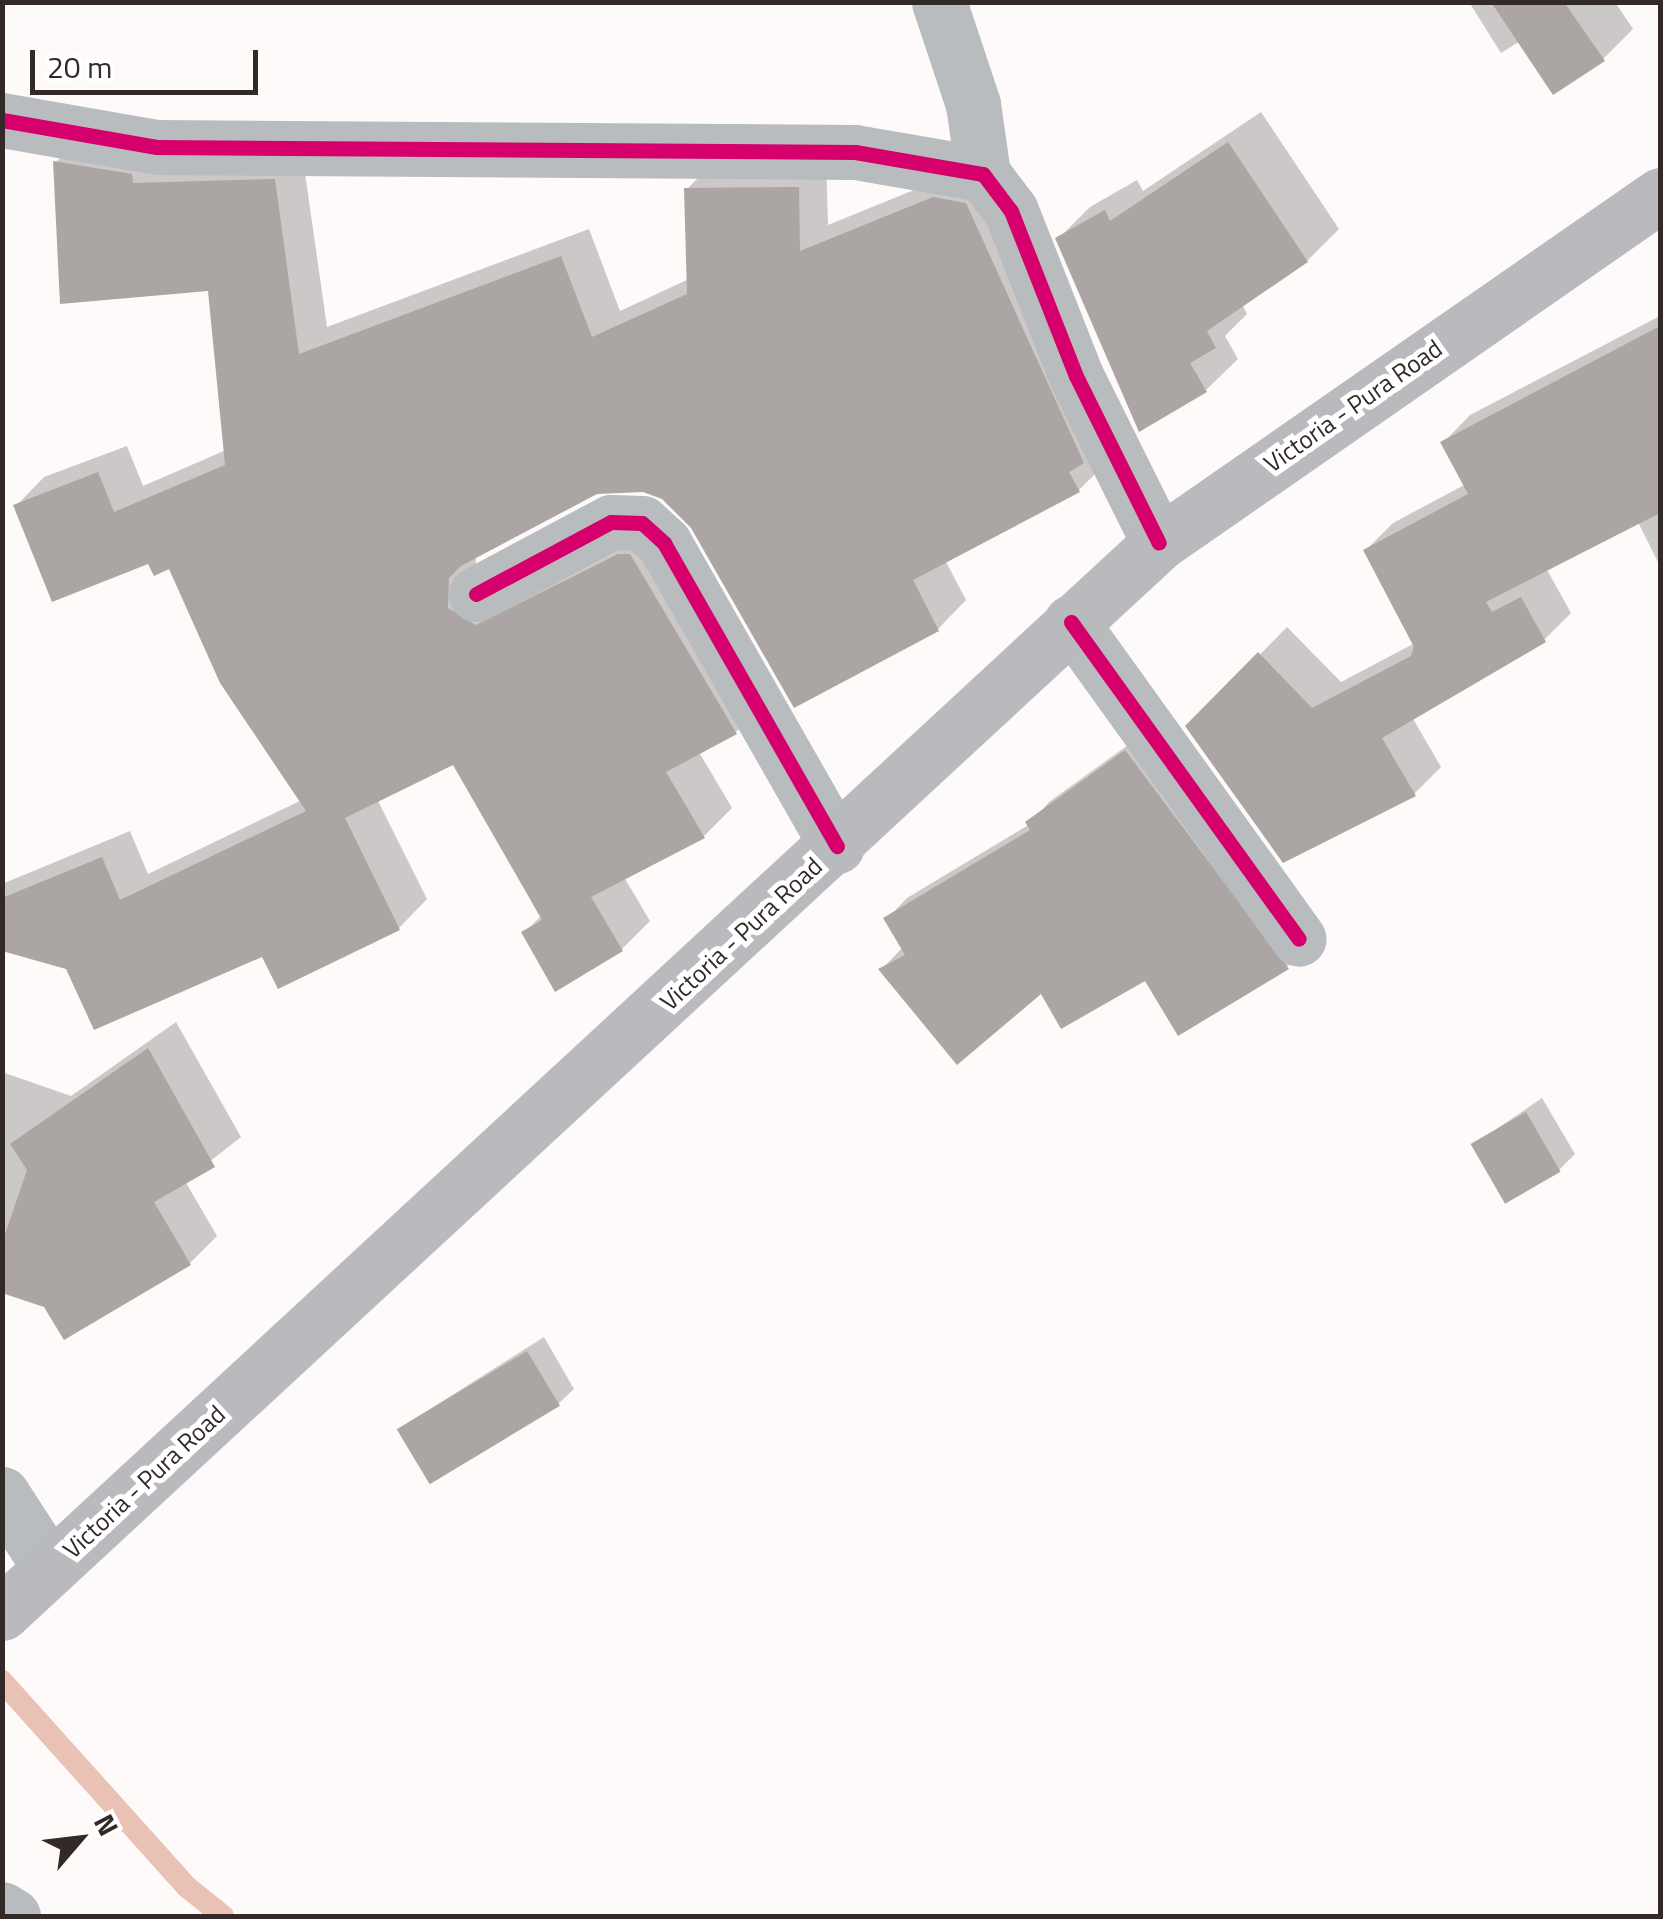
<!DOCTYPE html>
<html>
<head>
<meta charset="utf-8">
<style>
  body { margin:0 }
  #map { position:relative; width:1663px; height:1919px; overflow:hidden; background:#fefaf9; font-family:"Titillium Web",sans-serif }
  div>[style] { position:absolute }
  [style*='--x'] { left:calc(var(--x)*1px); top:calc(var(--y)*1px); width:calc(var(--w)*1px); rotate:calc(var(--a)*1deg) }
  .shadow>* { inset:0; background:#0003 }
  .stream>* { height:22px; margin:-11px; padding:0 11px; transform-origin:11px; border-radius:11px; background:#eac2b5 }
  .building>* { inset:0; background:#aba5a3; transform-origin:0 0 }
  .minor>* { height:55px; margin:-27.5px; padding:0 27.5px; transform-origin:27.5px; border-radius:27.5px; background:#b9bcbe }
  .secondary>* { height:55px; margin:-27.5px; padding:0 27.5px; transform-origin:27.5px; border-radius:27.5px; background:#b8babd }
  .cycleway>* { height:15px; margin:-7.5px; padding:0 7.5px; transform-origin:7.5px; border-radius:7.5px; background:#d6006c }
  span { translate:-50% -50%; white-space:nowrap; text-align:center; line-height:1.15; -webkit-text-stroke:10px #fff; paint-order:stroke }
  .street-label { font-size:25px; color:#332926 }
  .frame { position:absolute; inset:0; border:5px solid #332926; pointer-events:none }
  .north { position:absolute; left:30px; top:1789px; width:100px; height:100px; -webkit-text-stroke:8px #fff; paint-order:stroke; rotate:62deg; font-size:28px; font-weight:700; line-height:40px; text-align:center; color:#332926 }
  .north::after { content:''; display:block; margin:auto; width:35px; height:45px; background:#332926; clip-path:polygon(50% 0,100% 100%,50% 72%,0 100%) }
  .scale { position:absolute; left:30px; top:50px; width:228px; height:45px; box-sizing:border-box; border:5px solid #332926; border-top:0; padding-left:12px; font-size:30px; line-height:35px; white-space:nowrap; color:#332926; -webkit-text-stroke:8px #fff; paint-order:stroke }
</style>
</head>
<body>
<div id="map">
  <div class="shadow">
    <i style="clip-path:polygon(1469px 2px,1615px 2px,1633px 29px,1603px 59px,1520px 41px,1501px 53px)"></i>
    <i style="clip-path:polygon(1261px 112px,1339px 229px,1307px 261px,1242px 304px,1247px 314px,1225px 336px,1238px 359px,1206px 390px,1058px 239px,1090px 207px,1137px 180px,1143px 191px)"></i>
    <i style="clip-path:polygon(84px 134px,302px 152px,327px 327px,589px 229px,620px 311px,689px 279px,687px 189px,715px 161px,826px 160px,828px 225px,963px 170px,1107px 462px,1079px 490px,945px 560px,966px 600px,938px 629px,795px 705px,693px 526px,663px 497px,643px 489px,597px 492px,476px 556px,475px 579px,649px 526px,764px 704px,736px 732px,699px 752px,732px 808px,704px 836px,624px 877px,650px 921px,622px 949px,556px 988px,524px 933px,542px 915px,454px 761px,377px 799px,427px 899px,399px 928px,279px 986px,264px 954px,68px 967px,2px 949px,2px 884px,130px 831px,148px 874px,302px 800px,170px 566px,16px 506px,44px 477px,127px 446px,143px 486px,226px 450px,211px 288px,56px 162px)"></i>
    <i style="clip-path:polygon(1660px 316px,1660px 566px,1638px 522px,1546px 568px,1571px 613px,1544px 640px,1412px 717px,1441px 767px,1414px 794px,1188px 727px,1287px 627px,1341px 682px,1415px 643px,1366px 550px,1393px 523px,1466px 484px,1443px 443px,1470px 415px)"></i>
    <i style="clip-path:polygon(1146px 732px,1307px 947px,1287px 967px,1042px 990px,882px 969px,903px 947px,887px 919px,907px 898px,1030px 824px,1049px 802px)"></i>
    <i style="clip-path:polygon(176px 1022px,241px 1137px,185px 1181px,217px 1236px,190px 1263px,46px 1305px,2px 1290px,2px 1072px,71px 1096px)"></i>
    <i style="clip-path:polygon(1542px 1098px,1575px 1154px,1559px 1170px,1473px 1145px)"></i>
    <i style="clip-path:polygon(544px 1337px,574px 1389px,558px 1404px,400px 1428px)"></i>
  </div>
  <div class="stream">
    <i style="--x:2;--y:1681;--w:277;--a:48.1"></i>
    <i style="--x:187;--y:1887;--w:46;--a:38.9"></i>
  </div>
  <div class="building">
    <i style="clip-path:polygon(1491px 2px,1564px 2px,1605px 61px,1553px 95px)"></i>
    <i style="clip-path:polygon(1228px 142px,1308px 262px,1207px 331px,1216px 348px,1190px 363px,1207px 392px,1139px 432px,1055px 238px,1105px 210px,1110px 221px)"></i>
    <i style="clip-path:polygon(53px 161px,132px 174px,133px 183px,275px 179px,299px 354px,561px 256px,592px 337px,687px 294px,684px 188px,799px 187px,800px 251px,933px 197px,966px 203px,1084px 463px,1069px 472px,1080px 492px,913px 580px,939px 631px,794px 708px,691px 528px,662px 499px,643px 492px,597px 494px,461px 566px,449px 578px,448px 608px,476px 625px,618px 554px,630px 554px,737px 734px,666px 772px,705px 838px,591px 897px,623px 951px,555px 992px,521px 932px,542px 920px,453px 765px,345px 818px,400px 930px,278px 989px,262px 957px,94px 1030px,66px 969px,2px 951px,2px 898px,102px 857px,120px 900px,306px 811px,220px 683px,169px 569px,154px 576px,148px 564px,52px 602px,13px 505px,98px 472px,114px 512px,225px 465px,208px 291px,60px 304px)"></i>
    <i style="clip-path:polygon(1660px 326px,1660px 513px,1486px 602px,1492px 612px,1521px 597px,1546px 642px,1382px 738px,1416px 796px,1283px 863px,1185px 726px,1258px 652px,1312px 708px,1411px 656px,1414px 647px,1363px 550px,1468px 494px,1440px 442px)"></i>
    <i style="clip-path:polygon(1125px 750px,1289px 969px,1178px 1036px,1145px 981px,1061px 1029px,1041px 994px,957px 1065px,878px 969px,905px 955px,883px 918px,1030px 830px,1025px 822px)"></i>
    <i style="clip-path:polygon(148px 1048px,215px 1167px,154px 1202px,191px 1265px,64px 1340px,44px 1307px,2px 1293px,2px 1243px,27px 1170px,10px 1144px)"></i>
    <i style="left:1526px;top:1112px;width:69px;height:64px;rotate:60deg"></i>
    <i style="left:527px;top:1351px;width:64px;height:152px;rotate:59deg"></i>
  </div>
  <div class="minor">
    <i style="--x:939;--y:2;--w:108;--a:71.6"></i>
    <i style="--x:973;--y:104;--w:71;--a:81.9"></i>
    <i style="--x:2;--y:120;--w:157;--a:9.9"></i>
    <i style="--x:157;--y:147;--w:698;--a:0.41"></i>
    <i style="--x:855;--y:152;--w:130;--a:9.8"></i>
    <i style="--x:983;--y:174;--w:46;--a:52.9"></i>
    <i style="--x:1011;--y:211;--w:177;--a:68.5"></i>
    <i style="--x:1076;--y:376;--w:186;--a:63.6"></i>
    <i style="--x:476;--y:594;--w:153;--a:-28.1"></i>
    <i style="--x:611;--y:522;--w:31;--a:2"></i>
    <i style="--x:642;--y:523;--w:30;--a:42"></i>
    <i style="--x:664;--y:543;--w:349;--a:60.3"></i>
    <i style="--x:1071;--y:622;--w:390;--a:54.3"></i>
    <i style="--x:2;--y:1494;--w:88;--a:57"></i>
    <i style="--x:2;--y:1909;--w:13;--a:32"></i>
  </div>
  <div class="secondary">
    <i style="--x:2;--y:1613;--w:1576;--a:-42.76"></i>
    <i style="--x:1159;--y:543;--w:610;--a:-34.78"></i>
  </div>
  <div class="cycleway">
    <i style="--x:2;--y:120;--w:157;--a:9.9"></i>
    <i style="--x:157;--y:147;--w:698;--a:0.41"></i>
    <i style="--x:855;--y:152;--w:130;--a:9.8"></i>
    <i style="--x:983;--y:174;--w:46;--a:52.9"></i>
    <i style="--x:1011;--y:211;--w:177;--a:68.5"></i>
    <i style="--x:1076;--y:376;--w:186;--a:63.6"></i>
    <i style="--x:476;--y:594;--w:153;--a:-28.1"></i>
    <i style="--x:611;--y:522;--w:31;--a:2"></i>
    <i style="--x:642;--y:523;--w:30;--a:42"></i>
    <i style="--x:664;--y:543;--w:349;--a:60.3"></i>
    <i style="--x:1071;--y:622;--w:390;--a:54.3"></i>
  </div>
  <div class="street-label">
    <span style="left:1353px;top:406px;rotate:-35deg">Victoria - Pura Road</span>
    <span style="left:741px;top:934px;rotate:-43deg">Victoria - Pura Road</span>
    <span style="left:144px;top:1482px;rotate:-43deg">Victoria - Pura Road</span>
  </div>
  <div class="frame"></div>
  <div class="north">N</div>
  <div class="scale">20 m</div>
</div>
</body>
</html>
